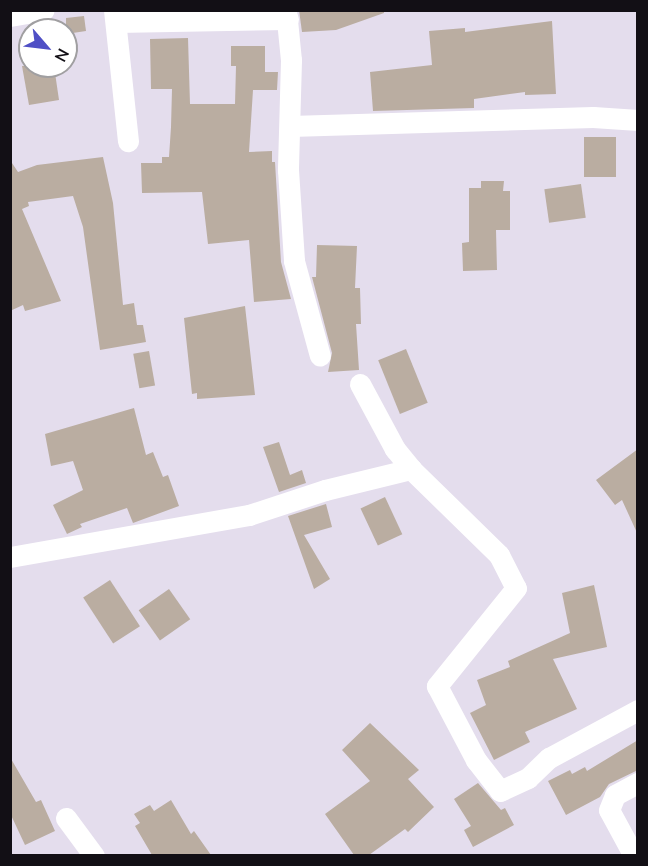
<!DOCTYPE html>
<html>
<head>
<meta charset="utf-8">
<style>
  body { margin:0 }
  #map { position:relative; width:648px; height:866px; overflow:hidden; background:#e4dded; font-family:Mulish,sans-serif }
  div>[style] { position:absolute }
  [style*='--x'] { left:calc(var(--x)*1px); top:calc(var(--y)*1px); width:calc(var(--w)*1px); rotate:calc(var(--a)*1deg) }
  .building>* { inset:0; background:#baada1; transform-origin:0 0 }
  .minor>* { height:21px; margin:-10.5px; padding:0 10.5px; transform-origin:10.5px; border-radius:10.5px; background:#fff }
  span { translate:-50% -50%; white-space:nowrap; text-align:center; line-height:1.15; -webkit-text-stroke:4.5px #fff; paint-order:stroke }
  .frame { position:absolute; inset:0; border:12px solid #120f15; pointer-events:none }
  .north { position:absolute; left:18px; top:18px; width:60px; height:60px; box-sizing:border-box; background:#fff; border:2px solid #a09fa1; border-radius:50%; rotate:118deg; font-size:16px; font-weight:700; line-height:24px; text-align:center; color:#120f15 }
  .north::after { content:''; display:block; margin:auto; width:21px; height:27px; background:#4f4fc5; clip-path:polygon(50% 0,100% 100%,50% 72%,0 100%) }
</style>
</head>
<body>
<div id="map">
  <div class="building">
    <i style="clip-path:polygon(299px 10px,384px 10px,384px 13px,336px 30px,302px 32px)"></i>
    <i style="clip-path:polygon(84px 16px,86px 31px,66px 34px,66px 18px)"></i>
    <i style="clip-path:polygon(552px 21px,556px 94px,525px 95px,525px 92px,474px 99px,474px 108px,373px 111px,370px 72px,432px 65px,429px 31px,465px 28px,465px 32px)"></i>
    <i style="clip-path:polygon(188px 38px,190px 104px,235px 104px,236px 66px,231px 66px,231px 46px,265px 46px,265px 72px,278px 72px,277px 90px,253px 90px,249px 152px,272px 151px,272px 162px,275px 162px,281px 262px,291px 299px,254px 302px,249px 240px,208px 244px,202px 192px,142px 193px,141px 163px,162px 163px,162px 157px,169px 157px,171px 127px,172px 89px,151px 89px,150px 39px)"></i>
    <i style="clip-path:polygon(22px 66px,54px 66px,59px 100px,29px 105px)"></i>
    <i style="left:584px;top:137px;width:32px;height:40px"></i>
    <i style="clip-path:polygon(103px 157px,113px 203px,123px 305px,134px 303px,137px 325px,143px 325px,146px 342px,100px 350px,83px 227px,73px 196px,28px 202px,29px 206px,22px 209px,61px 301px,25px 311px,23px 305px,10px 311px,10px 160px,18px 172px,37px 165px)"></i>
    <i style="clip-path:polygon(481px 181px,504px 181px,503px 191px,510px 191px,510px 230px,496px 230px,497px 270px,463px 271px,462px 243px,469px 242px,469px 188px,481px 188px)"></i>
    <i style="left:581px;top:184px;width:34px;height:37px;rotate:82deg"></i>
    <i style="clip-path:polygon(317px 245px,357px 246px,355px 288px,360px 288px,361px 324px,356px 324px,359px 370px,328px 372px,332px 353px,312px 277px,316px 277px)"></i>
    <i style="clip-path:polygon(245px 306px,255px 395px,197px 399px,197px 393px,192px 394px,184px 318px)"></i>
    <i style="left:406px;top:349px;width:58px;height:30px;rotate:68deg"></i>
    <i style="left:149px;top:351px;width:35px;height:16px;rotate:80deg"></i>
    <i style="clip-path:polygon(134px 408px,146px 455px,153px 452px,163px 477px,168px 475px,179px 506px,133px 523px,127px 508px,80px 524px,82px 527px,67px 534px,53px 505px,83px 490px,73px 461px,51px 466px,45px 434px)"></i>
    <i style="clip-path:polygon(279px 442px,290px 475px,302px 470px,306px 483px,279px 492px,263px 447px)"></i>
    <i style="clip-path:polygon(638px 449px,638px 535px,622px 500px,615px 505px,596px 480px)"></i>
    <i style="left:385px;top:497px;width:41px;height:27px;rotate:65deg"></i>
    <i style="clip-path:polygon(326px 504px,332px 527px,304px 535px,330px 579px,314px 589px,288px 516px)"></i>
    <i style="left:110px;top:580px;width:55px;height:32px;rotate:57deg"></i>
    <i style="clip-path:polygon(594px 585px,607px 647px,553px 659px,577px 709px,525px 732px,530px 742px,494px 760px,470px 713px,486px 705px,477px 680px,510px 667px,508px 661px,570px 633px,562px 593px)"></i>
    <i style="left:169px;top:589px;width:37px;height:37px;rotate:55deg"></i>
    <i style="clip-path:polygon(370px 723px,419px 770px,408px 779px,434px 807px,408px 832px,405px 829px,369px 855px,354px 855px,325px 814px,370px 781px,342px 750px)"></i>
    <i style="clip-path:polygon(638px 740px,638px 770px,609px 784px,600px 797px,566px 815px,548px 781px,570px 770px,572px 774px,585px 767px,587px 771px)"></i>
    <i style="clip-path:polygon(10px 757px,36px 802px,41px 800px,55px 831px,25px 845px,10px 813px)"></i>
    <i style="clip-path:polygon(478px 783px,501px 810px,505px 808px,514px 825px,473px 847px,464px 830px,471px 826px,454px 799px)"></i>
    <i style="clip-path:polygon(171px 800px,191px 834px,194px 831px,211px 855px,152px 855px,135px 826px,140px 823px,134px 814px,150px 805px,154px 811px)"></i>
  </div>
  <div class="minor">
    <i style="--x:114;--y:10;--w:132;--a:83.9"></i>
    <i style="--x:286;--y:10;--w:50;--a:84.3"></i>
    <i style="--x:291;--y:60;--w:110;--a:91.6"></i>
    <i style="--x:288;--y:170;--w:91;--a:86.2"></i>
    <i style="--x:294;--y:261;--w:98;--a:74.7"></i>
    <i style="--x:10;--y:16;--w:34;--a:-10"></i>
    <i style="--x:116;--y:22;--w:172;--a:-1"></i>
    <i style="--x:290;--y:126;--w:303;--a:-1.7"></i>
    <i style="--x:593;--y:117;--w:45;--a:3.8"></i>
    <i style="--x:360;--y:384;--w:74;--a:61.7"></i>
    <i style="--x:395;--y:449;--w:26;--a:51"></i>
    <i style="--x:10;--y:557;--w:243;--a:-10"></i>
    <i style="--x:249;--y:515;--w:80;--a:-18.2"></i>
    <i style="--x:325;--y:490;--w:89;--a:-13.7"></i>
    <i style="--x:411;--y:469;--w:123;--a:44.3"></i>
    <i style="--x:499;--y:555;--w:37;--a:63"></i>
    <i style="--x:516;--y:588;--w:126;--a:128.9"></i>
    <i style="--x:437;--y:686;--w:84;--a:62.2"></i>
    <i style="--x:476;--y:760;--w:39;--a:52"></i>
    <i style="--x:500;--y:791;--w:31;--a:-25"></i>
    <i style="--x:528;--y:778;--w:29;--a:-44"></i>
    <i style="--x:549;--y:758;--w:101;--a:-28.3"></i>
    <i style="--x:66;--y:818;--w:47;--a:53.6"></i>
    <i style="--x:634;--y:856;--w:52;--a:-118.5"></i>
    <i style="--x:609;--y:810;--w:16;--a:-68"></i>
    <i style="--x:615;--y:795;--w:26;--a:-28"></i>
  </div>
  <div class="frame"></div>
  <div class="north">N</div>
</div>
</body>
</html>
